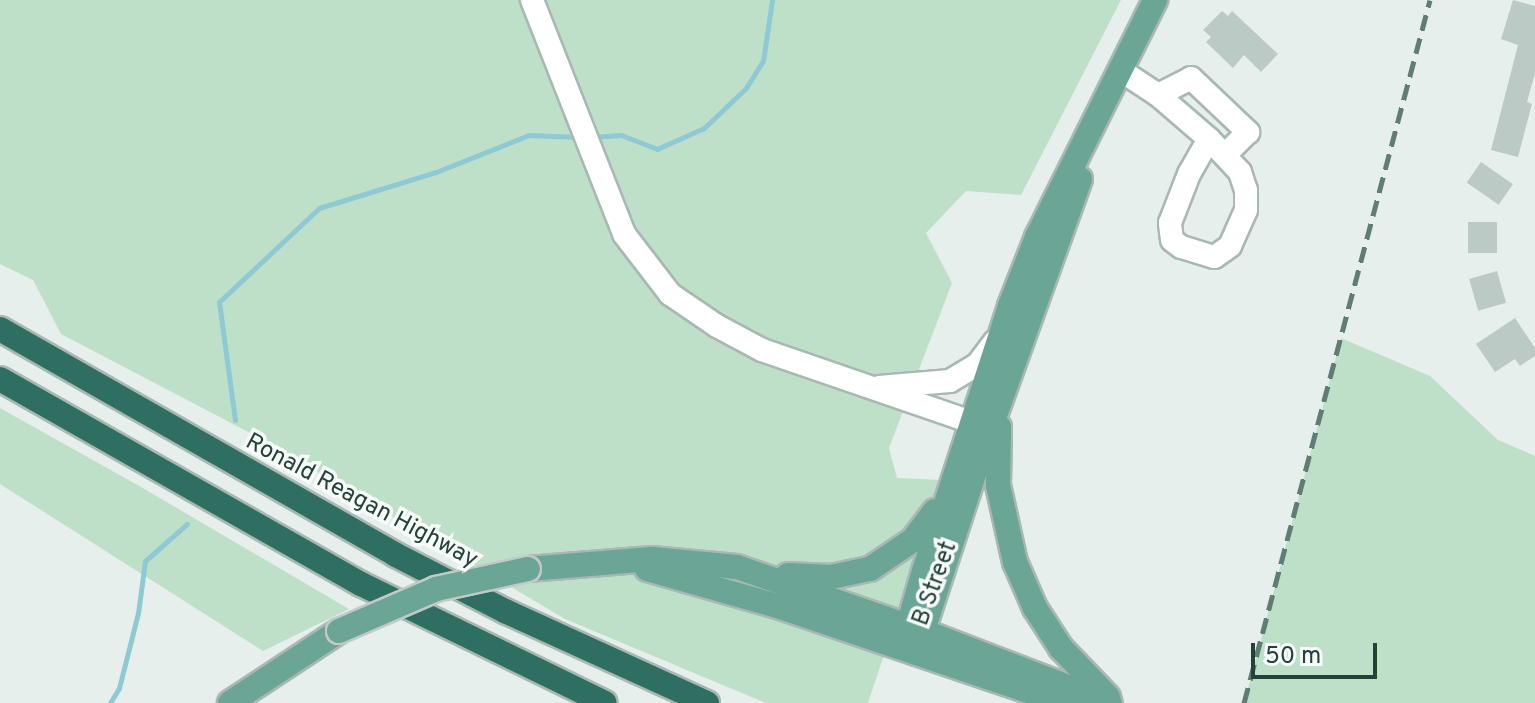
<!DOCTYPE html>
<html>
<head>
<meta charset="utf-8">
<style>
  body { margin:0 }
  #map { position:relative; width:1535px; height:703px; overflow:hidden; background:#e6efeb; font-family:Overpass,sans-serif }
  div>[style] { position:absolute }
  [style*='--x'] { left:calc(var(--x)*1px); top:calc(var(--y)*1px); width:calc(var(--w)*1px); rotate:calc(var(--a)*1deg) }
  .green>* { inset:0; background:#bfe0c8 }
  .stream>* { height:5px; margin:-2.5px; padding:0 2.5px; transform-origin:2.5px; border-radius:2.5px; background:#8ec9d4 }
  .building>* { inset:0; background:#bbcac4; transform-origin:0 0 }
  .roads { filter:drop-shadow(2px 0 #a8b8b2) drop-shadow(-2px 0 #a8b8b2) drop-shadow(0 2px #a8b8b2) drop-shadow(0 -2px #a8b8b2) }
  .minor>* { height:22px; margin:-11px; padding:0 11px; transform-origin:11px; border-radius:11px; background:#fff }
  .major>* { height:24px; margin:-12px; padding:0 12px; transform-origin:12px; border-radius:12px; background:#6aa596 }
  .highway>* { height:24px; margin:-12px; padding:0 12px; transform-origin:12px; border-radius:12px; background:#2f6f62 }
  .rail>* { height:5px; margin-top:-2.5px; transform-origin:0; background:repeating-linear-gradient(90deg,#5f7d75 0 16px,transparent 0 24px) }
  .bridges { filter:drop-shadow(2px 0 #c2cac8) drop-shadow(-2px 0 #c2cac8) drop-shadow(0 2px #c2cac8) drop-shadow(0 -2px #c2cac8) }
  .major-bridge>* { height:24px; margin:-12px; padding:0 12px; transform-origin:12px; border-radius:12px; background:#6aa596 }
  span { translate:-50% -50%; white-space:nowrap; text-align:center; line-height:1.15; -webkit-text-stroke:7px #f7fbf9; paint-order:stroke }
  .street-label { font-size:24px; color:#24423a }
  .scale { position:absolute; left:1251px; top:643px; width:126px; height:36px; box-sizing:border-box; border:4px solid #24423a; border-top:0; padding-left:10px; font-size:24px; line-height:28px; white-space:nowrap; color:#24423a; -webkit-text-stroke:6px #f7fbf9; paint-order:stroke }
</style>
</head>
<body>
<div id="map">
  <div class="green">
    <i style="clip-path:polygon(0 0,1121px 0,1021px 195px,966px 191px,926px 233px,952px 283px,889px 448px,897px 478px,942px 480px,868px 703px,766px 703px,565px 619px,260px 438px,61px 334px,33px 280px,0 264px)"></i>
    <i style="clip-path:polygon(1341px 338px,1430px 376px,1498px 440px,1535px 456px,1535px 703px,1244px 703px)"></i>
    <i style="clip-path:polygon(0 408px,141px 487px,349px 609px,263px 651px,0 484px)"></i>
  </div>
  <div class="stream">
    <i style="--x:592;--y:137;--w:29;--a:-4"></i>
    <i style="--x:621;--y:135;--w:39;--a:21"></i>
    <i style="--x:657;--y:149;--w:51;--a:-24.1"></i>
    <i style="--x:704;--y:128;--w:58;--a:-43.6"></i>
    <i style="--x:746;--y:88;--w:32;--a:-58"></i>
    <i style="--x:763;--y:61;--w:62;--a:-81.6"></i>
    <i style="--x:235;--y:420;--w:119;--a:-97.7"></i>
    <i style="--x:219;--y:302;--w:137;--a:-43.2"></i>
    <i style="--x:319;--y:208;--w:122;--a:-17.1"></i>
    <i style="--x:436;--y:172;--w:100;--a:-21.7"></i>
    <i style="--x:529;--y:135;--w:49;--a:2.3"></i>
    <i style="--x:110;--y:703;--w:17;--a:-59"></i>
    <i style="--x:119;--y:688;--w:77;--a:-75.8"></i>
    <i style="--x:138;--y:613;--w:52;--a:-82.3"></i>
    <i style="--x:145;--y:561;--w:56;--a:-41.4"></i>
  </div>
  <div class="building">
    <i style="clip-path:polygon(1513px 0,1535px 6px,1535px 73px,1527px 102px,1532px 104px,1518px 157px,1491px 150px,1518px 45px,1501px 39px)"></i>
    <i style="clip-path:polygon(1222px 11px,1228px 16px,1232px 11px,1278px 54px,1261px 72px,1244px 55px,1233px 68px,1206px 42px,1211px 37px,1203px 30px)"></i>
    <i style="left:1481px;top:162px;width:39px;height:25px;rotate:35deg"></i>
    <i style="left:1468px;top:222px;width:29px;height:31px"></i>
    <i style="left:1497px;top:271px;width:33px;height:29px;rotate:74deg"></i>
    <i style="clip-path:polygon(1515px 318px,1535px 348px,1535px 356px,1520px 366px,1515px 359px,1495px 372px,1476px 344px)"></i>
  </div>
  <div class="roads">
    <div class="minor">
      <i style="--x:532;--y:0;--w:251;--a:68.5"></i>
      <i style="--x:624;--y:234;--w:76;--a:52.5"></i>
      <i style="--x:670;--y:294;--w:57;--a:34.2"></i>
      <i style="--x:717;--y:326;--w:51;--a:28.1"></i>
      <i style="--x:762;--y:350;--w:221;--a:19"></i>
      <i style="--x:1120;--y:70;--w:45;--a:33.3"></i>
      <i style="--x:1158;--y:95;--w:67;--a:40.8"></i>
      <i style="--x:1209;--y:139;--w:45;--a:46.8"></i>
      <i style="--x:1240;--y:172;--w:19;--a:72"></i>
      <i style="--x:1246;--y:190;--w:20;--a:90"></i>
      <i style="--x:1246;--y:210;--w:39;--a:114"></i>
      <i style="--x:1230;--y:246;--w:19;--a:145"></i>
      <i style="--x:1214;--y:257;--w:34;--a:-163"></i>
      <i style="--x:1181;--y:247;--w:11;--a:-142"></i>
      <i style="--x:1172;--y:240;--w:17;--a:-97"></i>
      <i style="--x:1170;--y:223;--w:53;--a:-68.8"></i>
      <i style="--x:1189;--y:174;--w:40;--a:-60.3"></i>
      <i style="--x:1158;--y:95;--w:37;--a:-27"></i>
      <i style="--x:1191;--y:78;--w:79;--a:43.5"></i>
      <i style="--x:1248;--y:132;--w:33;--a:135"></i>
      <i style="--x:879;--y:387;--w:71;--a:-4.8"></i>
      <i style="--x:950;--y:381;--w:31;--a:-31"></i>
      <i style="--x:977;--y:365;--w:30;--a:-53"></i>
    </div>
    <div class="major">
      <i style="--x:999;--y:427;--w:58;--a:91"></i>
      <i style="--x:998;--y:485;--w:79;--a:77.6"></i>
      <i style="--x:1015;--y:562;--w:50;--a:66.5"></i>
      <i style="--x:1035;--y:608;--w:48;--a:57"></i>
      <i style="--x:1061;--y:648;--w:68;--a:46.2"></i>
      <i style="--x:528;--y:569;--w:124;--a:-4.6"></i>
      <i style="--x:652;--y:559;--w:85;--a:5.4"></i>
      <i style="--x:737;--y:567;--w:196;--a:19.1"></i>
      <i style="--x:922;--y:631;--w:201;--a:21"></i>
      <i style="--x:647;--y:569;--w:138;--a:15.9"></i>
      <i style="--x:780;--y:607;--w:300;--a:18.7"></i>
      <i style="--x:788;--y:575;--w:43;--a:2.7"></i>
      <i style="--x:831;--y:577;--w:40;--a:-12"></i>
      <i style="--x:870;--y:569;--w:52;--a:-34"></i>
      <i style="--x:913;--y:540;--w:36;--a:-53"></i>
      <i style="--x:925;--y:624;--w:164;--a:-71.9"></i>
      <i style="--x:976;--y:468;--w:307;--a:-70.2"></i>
      <i style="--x:908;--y:649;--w:23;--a:-90"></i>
      <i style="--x:908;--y:626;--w:57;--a:-73.8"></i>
      <i style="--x:924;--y:571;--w:279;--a:-72"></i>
      <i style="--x:1010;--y:306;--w:74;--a:-68.6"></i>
      <i style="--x:1037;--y:237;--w:265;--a:-63.5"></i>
      <i style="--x:230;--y:703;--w:131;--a:-33.4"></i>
    </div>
    <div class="highway">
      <i style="--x:0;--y:329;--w:456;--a:29.7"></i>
      <i style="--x:396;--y:555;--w:123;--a:27.2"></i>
      <i style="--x:505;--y:611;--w:222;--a:24.5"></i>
      <i style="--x:0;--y:379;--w:415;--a:29.6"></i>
      <i style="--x:361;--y:584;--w:271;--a:26"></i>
    </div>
  </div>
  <div class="rail">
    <i style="--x:1244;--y:703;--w:727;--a:-75.18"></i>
  </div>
  <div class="bridges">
    <div class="major-bridge">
      <i style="--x:339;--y:631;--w:106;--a:-23.4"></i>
      <i style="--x:436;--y:589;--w:94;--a:-12.3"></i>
    </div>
  </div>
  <div class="street-label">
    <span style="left:361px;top:502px;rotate:28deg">Ronald Reagan Highway</span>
    <span style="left:936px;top:584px;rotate:-70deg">B Street</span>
  </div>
  <div class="scale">50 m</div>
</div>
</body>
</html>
